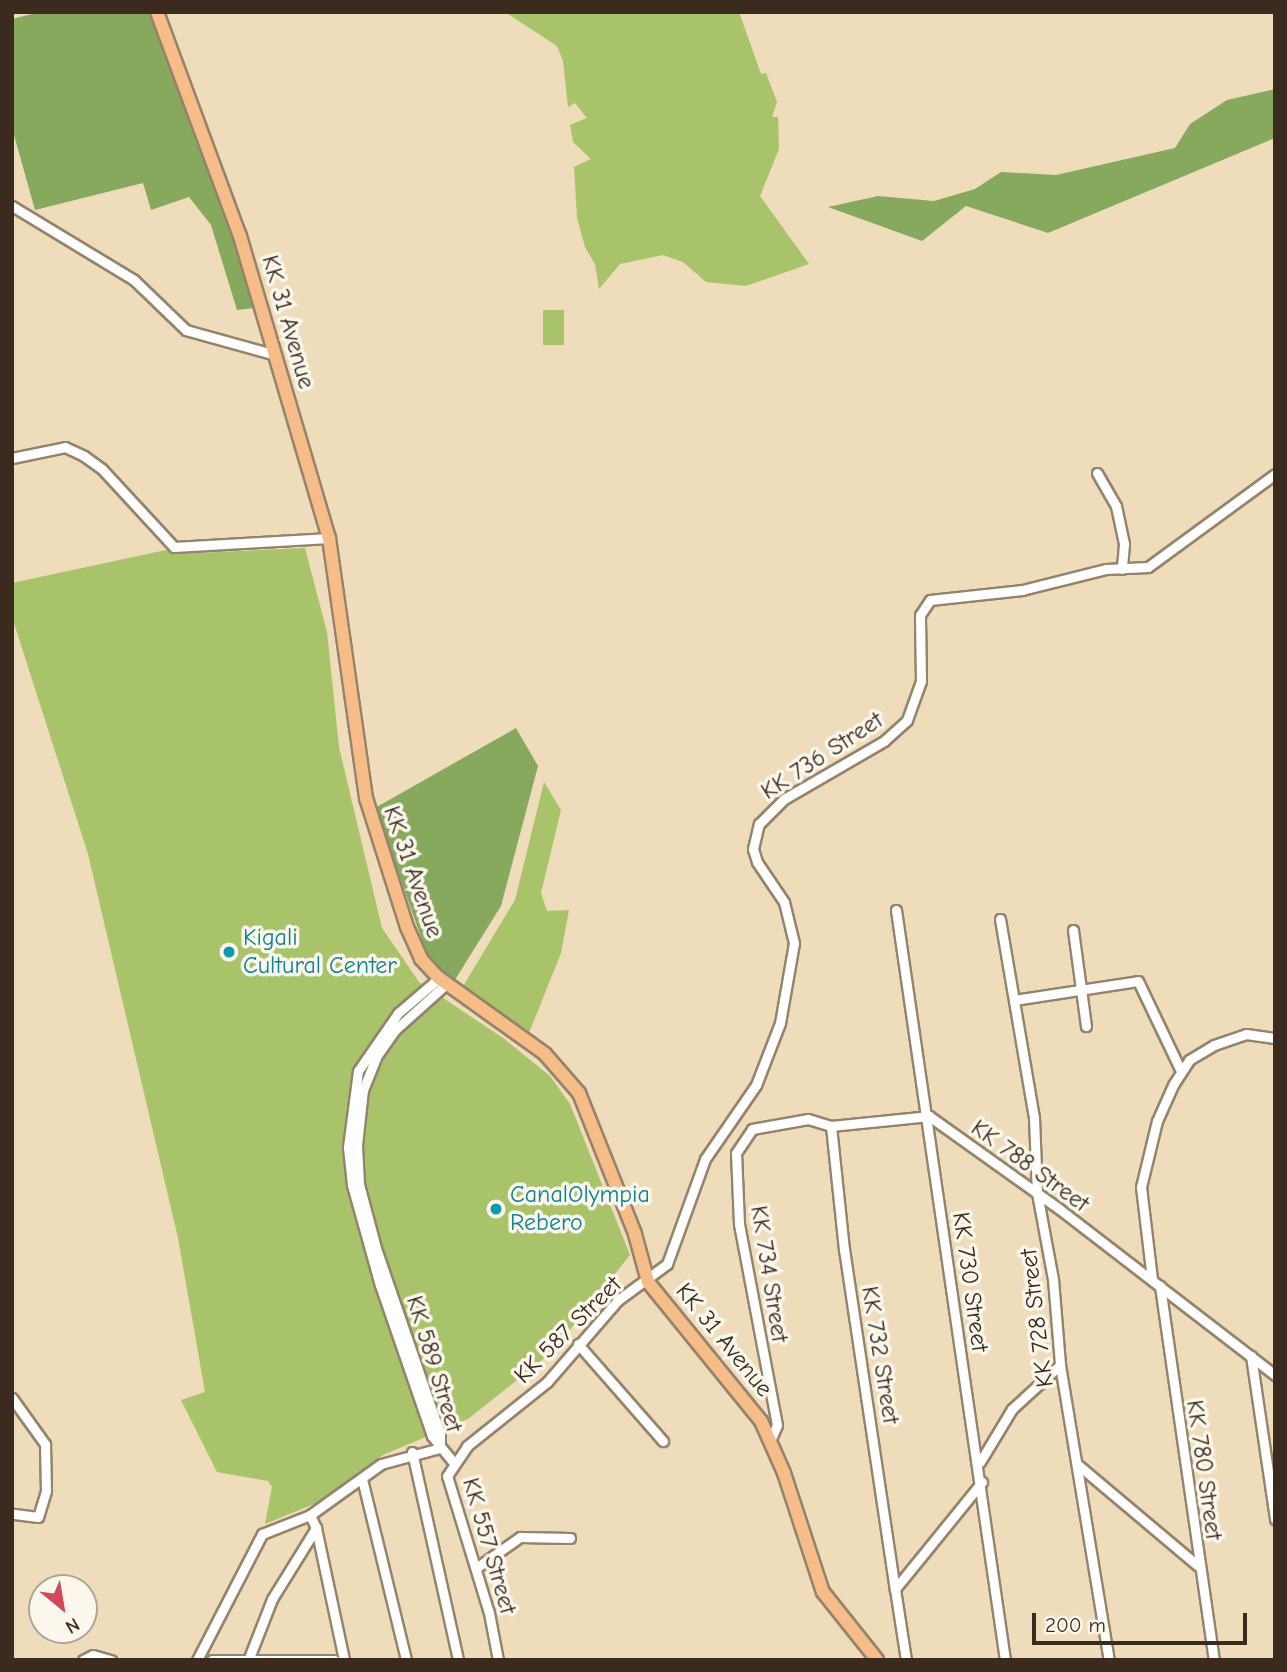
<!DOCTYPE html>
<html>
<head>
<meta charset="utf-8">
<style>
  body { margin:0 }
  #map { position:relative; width:1287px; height:1672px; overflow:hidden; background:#efdcba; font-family:"Comic Neue",sans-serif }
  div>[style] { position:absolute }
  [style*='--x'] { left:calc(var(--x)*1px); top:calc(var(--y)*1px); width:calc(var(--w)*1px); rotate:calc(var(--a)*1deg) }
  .green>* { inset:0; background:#a8c36a; transform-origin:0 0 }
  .forest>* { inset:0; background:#86a95e }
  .roads { filter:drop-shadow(2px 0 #95836c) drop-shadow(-2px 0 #95836c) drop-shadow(0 2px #95836c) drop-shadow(0 -2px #95836c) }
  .minor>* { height:9px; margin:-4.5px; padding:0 4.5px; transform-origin:4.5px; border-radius:4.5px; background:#fff }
  .major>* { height:12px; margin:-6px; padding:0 6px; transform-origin:6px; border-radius:6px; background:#f7bd88 }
  .dots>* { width:19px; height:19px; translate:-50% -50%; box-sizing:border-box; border:4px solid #fbf7ec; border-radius:50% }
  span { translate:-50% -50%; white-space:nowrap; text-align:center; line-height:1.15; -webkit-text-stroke:7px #fbf7ec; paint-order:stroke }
  .street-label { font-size:24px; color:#3b2a1e }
  .culture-label { font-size:24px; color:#0d838f }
  .left { translate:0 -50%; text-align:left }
  .frame { position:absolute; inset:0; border:14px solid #3b2a1e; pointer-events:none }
  .north { position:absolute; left:28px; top:1574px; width:70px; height:70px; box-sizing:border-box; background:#fbf7ec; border:2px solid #aea59a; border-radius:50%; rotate:150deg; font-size:19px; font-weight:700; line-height:28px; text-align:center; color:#3b2a1e }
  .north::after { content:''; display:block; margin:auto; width:24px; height:32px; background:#d1495b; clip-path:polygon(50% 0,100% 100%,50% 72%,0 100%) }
  .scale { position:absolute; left:1032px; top:1613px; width:215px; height:32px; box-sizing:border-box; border:4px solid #3b2a1e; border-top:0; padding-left:9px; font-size:21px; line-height:24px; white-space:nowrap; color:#3b2a1e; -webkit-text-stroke:5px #fbf7ec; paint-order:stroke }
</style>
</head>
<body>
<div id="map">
  <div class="green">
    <i style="clip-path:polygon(505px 12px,739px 12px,761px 74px,766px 73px,777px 102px,772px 117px,778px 117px,779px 149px,760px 196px,809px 264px,746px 286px,706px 282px,683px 262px,663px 255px,620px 264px,599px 289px,595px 264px,585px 247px,577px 218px,574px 167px,591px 159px,573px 142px,570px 125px,587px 118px,575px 103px,568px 107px,563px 61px,557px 46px)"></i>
    <i style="left:543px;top:310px;width:21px;height:35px"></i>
    <i style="clip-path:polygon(305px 548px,327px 632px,339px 747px,382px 928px,419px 982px,503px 1038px,550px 1076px,570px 1104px,630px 1255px,551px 1353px,468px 1419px,383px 1455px,326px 1499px,265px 1524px,272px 1487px,268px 1481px,217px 1472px,181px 1400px,205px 1392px,178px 1238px,88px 854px,12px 617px,12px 583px,166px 550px,173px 554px)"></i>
    <i style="clip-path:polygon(544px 782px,561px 810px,541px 893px,547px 911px,569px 910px,561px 953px,529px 1033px,462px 988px,515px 900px)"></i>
  </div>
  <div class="forest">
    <i style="clip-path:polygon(40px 12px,155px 12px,261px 307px,237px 310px,211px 225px,189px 197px,151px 210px,143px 183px,35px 210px,12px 128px,12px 19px)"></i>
    <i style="clip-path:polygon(1275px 89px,1275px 138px,1048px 233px,966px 206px,922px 241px,828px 207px,878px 196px,934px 201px,975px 189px,1001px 172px,1056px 175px,1175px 148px,1190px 124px,1227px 100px)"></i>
    <i style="clip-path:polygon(516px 728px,538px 766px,501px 906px,453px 983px,427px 954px,375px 808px)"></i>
  </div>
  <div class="roads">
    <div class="minor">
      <i style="--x:12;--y:206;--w:143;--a:31.2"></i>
      <i style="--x:134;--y:280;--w:72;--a:43.9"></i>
      <i style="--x:186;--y:330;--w:93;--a:15.5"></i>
      <i style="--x:12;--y:458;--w:54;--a:-11.7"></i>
      <i style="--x:65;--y:447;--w:21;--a:25"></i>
      <i style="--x:84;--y:456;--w:22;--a:36"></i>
      <i style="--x:102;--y:469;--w:106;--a:47.3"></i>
      <i style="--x:174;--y:547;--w:155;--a:-3.3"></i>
      <i style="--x:1097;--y:473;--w:38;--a:60"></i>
      <i style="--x:1116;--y:506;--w:39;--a:78"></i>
      <i style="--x:1124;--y:544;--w:25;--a:95"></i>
      <i style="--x:896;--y:910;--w:758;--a:81.73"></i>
      <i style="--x:1000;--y:919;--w:202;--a:80.3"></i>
      <i style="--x:1034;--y:1118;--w:75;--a:87.7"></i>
      <i style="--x:1037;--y:1193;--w:87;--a:79.5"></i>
      <i style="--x:1053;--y:1279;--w:86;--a:85.3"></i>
      <i style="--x:1060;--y:1365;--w:299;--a:80.6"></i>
      <i style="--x:1073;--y:930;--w:97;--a:82.3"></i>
      <i style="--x:439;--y:978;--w:54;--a:139.5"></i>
      <i style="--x:398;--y:1013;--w:70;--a:124.6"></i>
      <i style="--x:358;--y:1071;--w:77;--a:97.5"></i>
      <i style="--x:348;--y:1147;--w:38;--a:84"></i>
      <i style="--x:352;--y:1185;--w:104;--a:74.4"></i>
      <i style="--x:380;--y:1285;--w:160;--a:71"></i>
      <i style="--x:432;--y:1436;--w:33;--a:51"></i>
      <i style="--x:1014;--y:1000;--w:125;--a:-8.7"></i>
      <i style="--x:1138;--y:981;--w:100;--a:64.5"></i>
      <i style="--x:831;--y:1126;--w:124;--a:84"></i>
      <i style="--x:844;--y:1249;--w:344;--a:81.5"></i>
      <i style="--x:1152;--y:1279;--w:93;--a:-96.8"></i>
      <i style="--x:1141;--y:1187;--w:68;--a:-76.4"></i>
      <i style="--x:1157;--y:1121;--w:39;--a:-66"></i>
      <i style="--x:1173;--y:1085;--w:30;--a:-57"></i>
      <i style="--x:1189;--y:1060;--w:29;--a:-31"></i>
      <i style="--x:1214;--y:1045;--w:34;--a:-19"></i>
      <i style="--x:1246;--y:1034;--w:29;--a:8"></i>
      <i style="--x:1160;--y:1286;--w:378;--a:81.8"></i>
      <i style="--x:578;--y:1344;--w:129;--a:48.8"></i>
      <i style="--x:1251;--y:1356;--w:165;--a:81.6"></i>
      <i style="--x:12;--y:1398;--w:57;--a:54.3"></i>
      <i style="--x:45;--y:1444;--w:47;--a:88.8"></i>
      <i style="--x:46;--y:1491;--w:27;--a:107"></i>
      <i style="--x:38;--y:1517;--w:26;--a:-173"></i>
      <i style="--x:771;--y:1439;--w:15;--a:-67"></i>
      <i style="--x:777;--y:1425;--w:205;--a:-100.7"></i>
      <i style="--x:739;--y:1224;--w:71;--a:-92.4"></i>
      <i style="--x:736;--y:1153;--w:29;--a:-56"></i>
      <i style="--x:752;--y:1129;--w:57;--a:-10.1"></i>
      <i style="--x:808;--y:1119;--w:24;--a:17"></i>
      <i style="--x:831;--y:1126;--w:99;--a:-5.8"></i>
      <i style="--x:929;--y:1116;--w:158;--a:35.5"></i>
      <i style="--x:1058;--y:1208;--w:274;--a:37.6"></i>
      <i style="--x:440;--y:1446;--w:12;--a:-90"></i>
      <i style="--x:440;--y:1434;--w:197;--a:-109"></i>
      <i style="--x:376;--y:1248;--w:66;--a:-104.9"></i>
      <i style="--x:359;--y:1184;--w:39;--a:-93"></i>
      <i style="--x:357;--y:1145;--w:55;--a:-83.8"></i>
      <i style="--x:363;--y:1090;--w:35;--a:-68"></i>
      <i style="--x:376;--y:1057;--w:33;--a:-55"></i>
      <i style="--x:395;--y:1030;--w:69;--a:-42"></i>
      <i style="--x:412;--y:1452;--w:213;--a:77.5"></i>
      <i style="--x:980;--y:1462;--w:62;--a:-58.9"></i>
      <i style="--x:1012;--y:1409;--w:65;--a:-42.5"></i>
      <i style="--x:1077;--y:1464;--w:157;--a:40.1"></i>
      <i style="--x:362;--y:1479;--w:186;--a:76.3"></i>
      <i style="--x:316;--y:1528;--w:135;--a:78"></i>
      <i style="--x:476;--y:1568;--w:54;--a:-35.2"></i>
      <i style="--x:520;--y:1537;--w:50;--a:1.1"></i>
      <i style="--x:249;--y:1658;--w:63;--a:-68.7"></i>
      <i style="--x:272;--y:1599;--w:84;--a:-58.2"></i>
      <i style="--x:316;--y:1528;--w:14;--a:-115"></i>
      <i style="--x:83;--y:1660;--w:11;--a:-27"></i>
      <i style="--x:93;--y:1655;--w:19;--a:16"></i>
      <i style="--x:197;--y:1660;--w:142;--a:-62.7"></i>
      <i style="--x:262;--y:1534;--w:52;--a:-21.6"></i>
      <i style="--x:310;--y:1515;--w:87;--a:-35.7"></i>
      <i style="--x:381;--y:1464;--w:61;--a:-15.2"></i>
      <i style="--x:212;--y:1660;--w:122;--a:0"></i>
      <i style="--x:498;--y:1660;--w:48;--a:-100.8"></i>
      <i style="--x:489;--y:1613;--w:143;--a:-107"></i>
      <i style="--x:447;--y:1476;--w:36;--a:-56"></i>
      <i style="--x:467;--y:1446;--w:102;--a:-38.7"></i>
      <i style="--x:547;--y:1382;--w:108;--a:-49.1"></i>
      <i style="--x:618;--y:1300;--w:61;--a:-36.3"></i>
      <i style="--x:667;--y:1264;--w:112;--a:-70.1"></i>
      <i style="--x:705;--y:1159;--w:90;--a:-55.4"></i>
      <i style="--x:756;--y:1085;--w:66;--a:-68.8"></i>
      <i style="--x:780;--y:1023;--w:81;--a:-80.1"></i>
      <i style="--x:794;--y:943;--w:42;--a:-103.7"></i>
      <i style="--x:784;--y:902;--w:48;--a:-124"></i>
      <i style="--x:757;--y:862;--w:14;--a:-107"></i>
      <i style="--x:753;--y:849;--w:26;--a:-77"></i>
      <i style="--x:759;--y:824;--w:35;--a:-45"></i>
      <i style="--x:784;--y:799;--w:116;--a:-30.1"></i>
      <i style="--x:884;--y:741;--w:31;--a:-42"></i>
      <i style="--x:907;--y:720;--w:41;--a:-70.3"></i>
      <i style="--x:921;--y:681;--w:66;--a:-90.9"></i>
      <i style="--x:920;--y:615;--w:18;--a:-56"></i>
      <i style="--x:930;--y:600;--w:93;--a:-6.2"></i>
      <i style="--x:1022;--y:590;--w:87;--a:-14"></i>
      <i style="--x:1106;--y:569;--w:42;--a:-2.7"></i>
      <i style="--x:1148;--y:567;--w:157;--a:-36.2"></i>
      <i style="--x:906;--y:1660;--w:72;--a:-98.8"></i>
      <i style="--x:895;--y:1589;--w:138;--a:-50.9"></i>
    </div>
    <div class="major">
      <i style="--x:157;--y:12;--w:239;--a:69.7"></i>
      <i style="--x:240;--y:236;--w:315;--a:73.6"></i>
      <i style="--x:329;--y:538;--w:263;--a:81.9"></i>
      <i style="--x:366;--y:798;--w:135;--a:72.4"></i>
      <i style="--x:407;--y:927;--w:35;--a:66"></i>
      <i style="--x:421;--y:959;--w:26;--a:47"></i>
      <i style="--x:439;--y:978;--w:130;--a:35.6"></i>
      <i style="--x:545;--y:1054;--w:52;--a:48.9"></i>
      <i style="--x:579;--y:1093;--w:152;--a:68.3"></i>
      <i style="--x:635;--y:1234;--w:50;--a:74.8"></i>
      <i style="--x:648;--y:1282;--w:179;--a:50.9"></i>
      <i style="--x:761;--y:1421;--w:57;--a:66.1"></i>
      <i style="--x:784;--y:1473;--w:125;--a:71.9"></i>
      <i style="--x:823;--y:1592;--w:87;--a:51.5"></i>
    </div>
  </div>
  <div class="dots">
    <i style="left:229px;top:952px;background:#0f9aa8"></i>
    <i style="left:496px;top:1209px;background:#0f9aa8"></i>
  </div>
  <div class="street-label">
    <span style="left:288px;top:322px;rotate:74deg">KK 31 Avenue</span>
    <span style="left:822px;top:756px;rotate:-33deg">KK 736 Street</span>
    <span style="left:413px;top:872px;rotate:71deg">KK 31 Avenue</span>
    <span style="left:1030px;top:1166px;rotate:36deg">KK 788 Street</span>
    <span style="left:769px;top:1274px;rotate:81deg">KK 734 Street</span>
    <span style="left:970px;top:1282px;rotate:82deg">KK 730 Street</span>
    <span style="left:1037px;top:1318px;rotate:-97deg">KK 728 Street</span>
    <span style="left:568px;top:1330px;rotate:-45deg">KK 587 Street</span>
    <span style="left:724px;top:1340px;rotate:51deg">KK 31 Avenue</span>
    <span style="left:880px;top:1355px;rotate:81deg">KK 732 Street</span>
    <span style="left:434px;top:1364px;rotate:73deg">KK 589 Street</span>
    <span style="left:1204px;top:1470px;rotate:82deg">KK 780 Street</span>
    <span style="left:489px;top:1546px;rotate:74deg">KK 557 Street</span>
  </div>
  <div class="culture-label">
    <span class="left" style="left:243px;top:952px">Kigali<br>Cultural Center</span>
    <span class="left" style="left:510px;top:1209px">CanalOlympia<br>Rebero</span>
  </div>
  <div class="frame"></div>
  <div class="north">N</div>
  <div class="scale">200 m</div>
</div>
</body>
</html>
